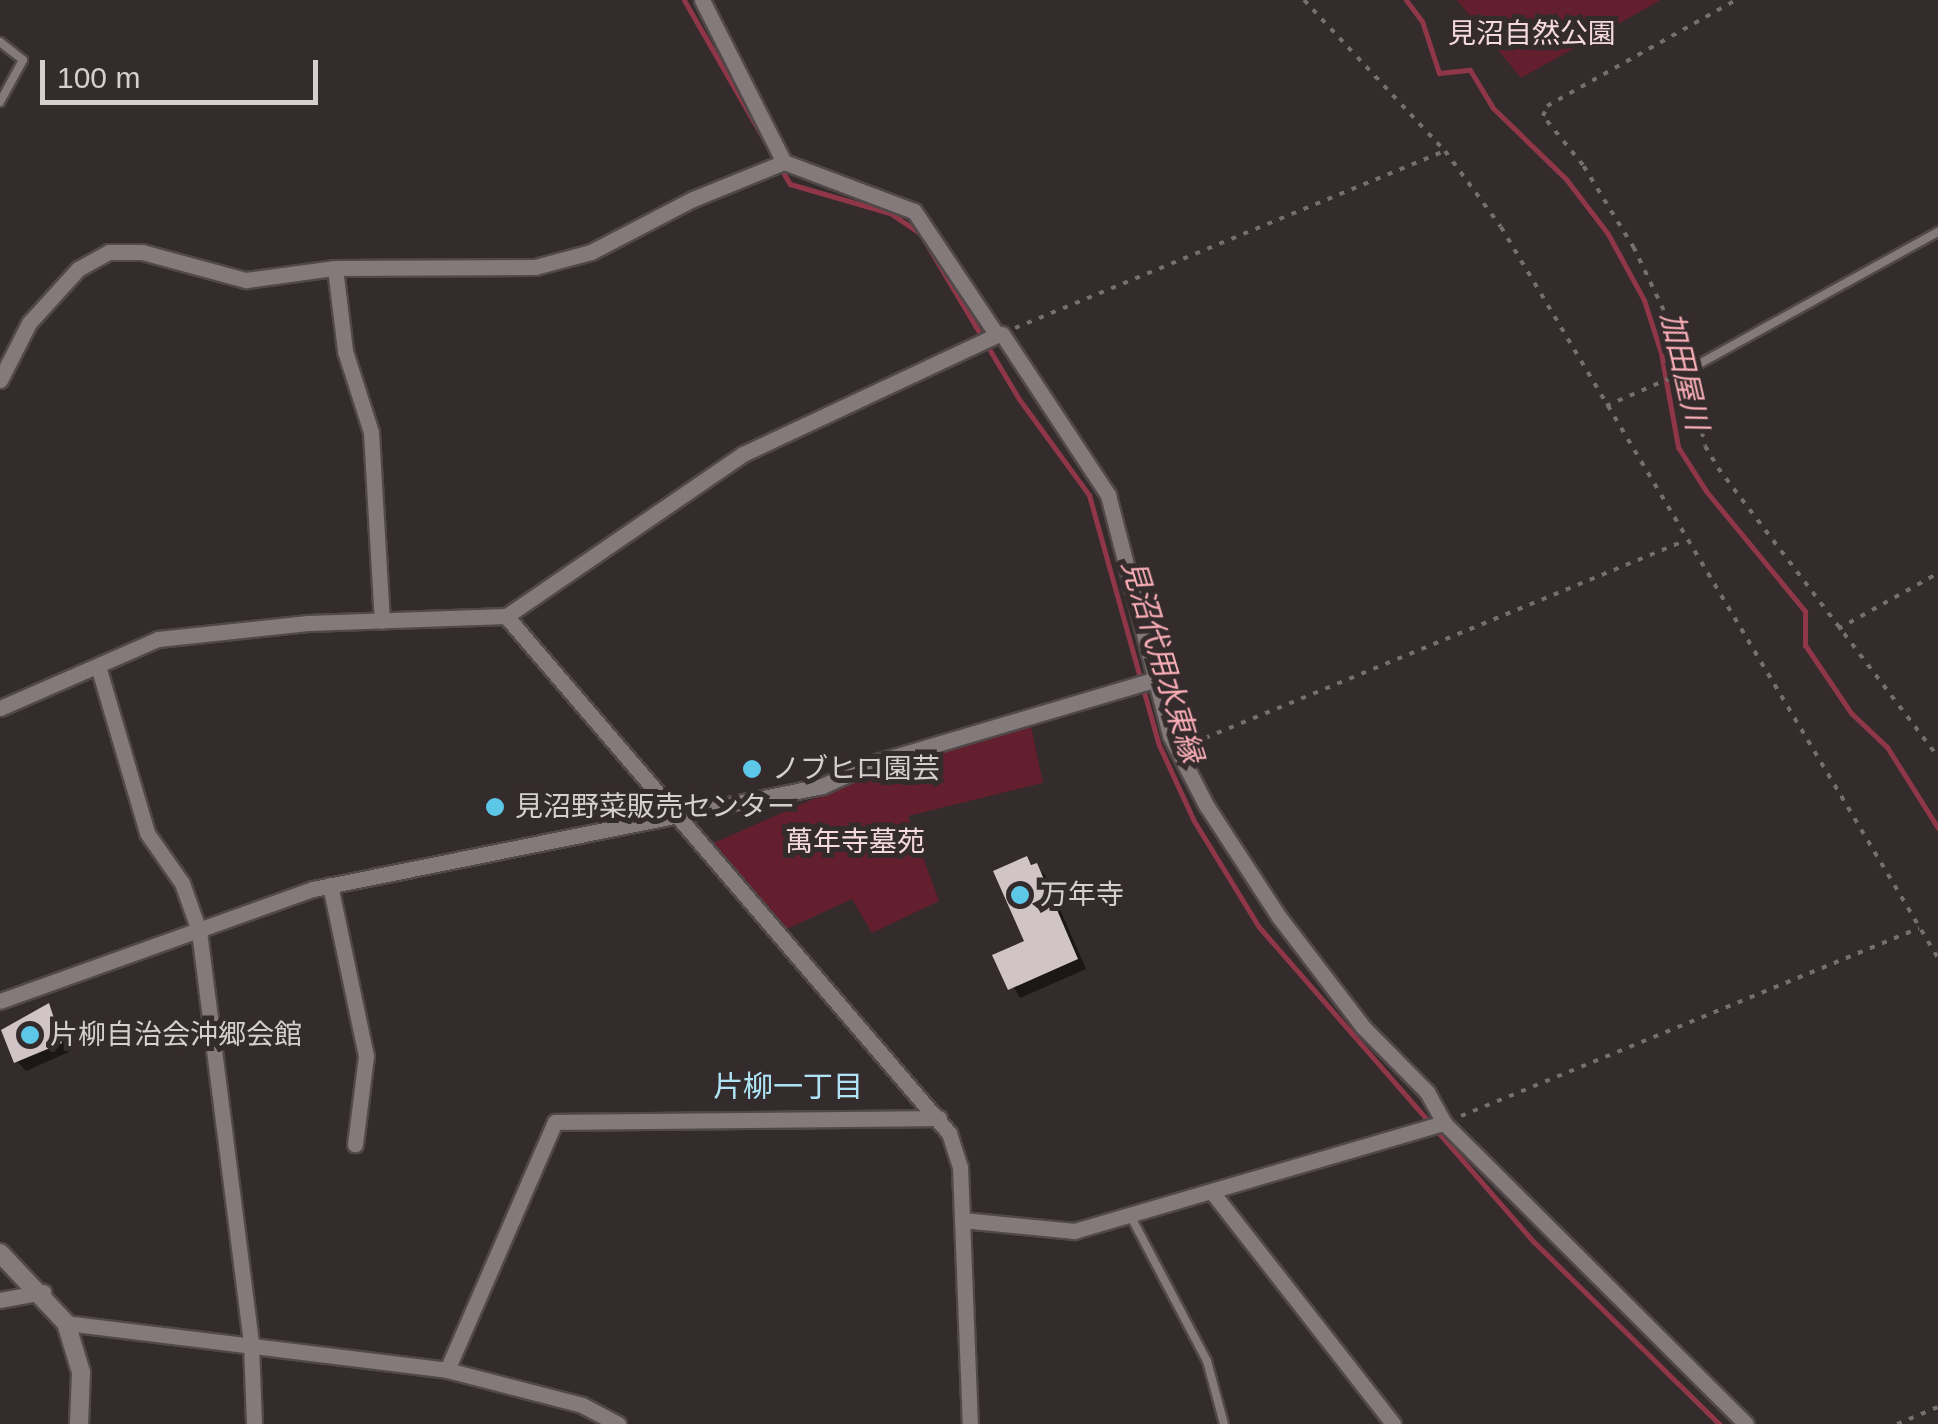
<!DOCTYPE html>
<html>
<head>
<meta charset="utf-8">
<style>
  body { margin:0 }
  #map { position:relative; width:1938px; height:1424px; overflow:hidden; background:#342b2c; font-family:Helvetica,"Noto Sans JP",sans-serif }
  div>[style] { position:absolute }
  [style*='--x'] { left:calc(var(--x)*1px); top:calc(var(--y)*1px); width:calc(var(--w)*1px); rotate:calc(var(--a)*1deg) }
  .green>* { inset:0; background:#631f2d }
  .shadow>* { inset:0; background:#0007 }
  .stream>* { height:5px; margin:-2.5px; padding:0 2.5px; transform-origin:2.5px; border-radius:2.5px; background:#8f3748 }
  .building>* { inset:0; background:#d0c4c6 }
  .path>* { height:4px; margin-top:-2px; transform-origin:0; background:repeating-linear-gradient(90deg,#766f70 0 5px,transparent 0 13px) }
  .roads { filter:drop-shadow(2px 0 #504849) drop-shadow(-2px 0 #504849) drop-shadow(0 2px #504849) drop-shadow(0 -2px #504849) }
  .service>* { height:8px; margin:-4px; padding:0 4px; transform-origin:4px; border-radius:4px; background:#857a7b }
  .minor>* { height:15px; margin:-7.5px; padding:0 7.5px; transform-origin:7.5px; border-radius:7.5px; background:#857a7b }
  .tertiary>* { height:18px; margin:-9px; padding:0 9px; transform-origin:9px; border-radius:9px; background:#857a7b }
  .dots>* { width:28px; height:28px; translate:-50% -50%; box-sizing:border-box; border:5px solid #342b2c; border-radius:50% }
  span { translate:-50% -50%; white-space:nowrap; text-align:center; line-height:1.15; -webkit-text-stroke:10px #342b2c; paint-order:stroke }
  .park-label { font-size:28px; color:#f5dadd }
  .poi-label { font-size:28px; color:#d5cfd0 }
  .left { translate:0 -50%; text-align:left }
  .water-label { font-size:30px; color:#faaeb7; font-style:italic }
  .neighbourhood-label { font-size:30px; color:#afe4f7 }
  .scale { position:absolute; left:40px; top:60px; width:278px; height:45px; box-sizing:border-box; border:5px solid #d5cfd0; border-top:0; padding-left:12px; font-size:30px; line-height:35px; white-space:nowrap; color:#d5cfd0; -webkit-text-stroke:8px #342b2c; paint-order:stroke }
</style>
</head>
<body>
<div id="map">
  <div class="green">
    <i style="clip-path:polygon(1457px 0,1661px 0,1521px 78px)"></i>
    <i style="clip-path:polygon(1031px 726px,1043px 783px,908px 816px,939px 901px,872px 933px,852px 899px,787px 929px,714px 843px,887px 766px)"></i>
  </div>
  <div class="shadow">
    <i style="clip-path:polygon(1026px 859px,1045px 875px,1086px 969px,1020px 998px,996px 956px,1028px 942px)"></i>
    <i style="clip-path:polygon(48px 1006px,69px 1052px,26px 1071px,17px 1061px)"></i>
  </div>
  <div class="stream">
    <i style="--x:684;--y:0;--w:167;--a:60.2"></i>
    <i style="--x:1406;--y:0;--w:26;--a:53"></i>
    <i style="--x:1422;--y:21;--w:55;--a:71.9"></i>
    <i style="--x:1439;--y:73;--w:31;--a:-6"></i>
    <i style="--x:1470;--y:70;--w:44;--a:58.8"></i>
    <i style="--x:1493;--y:108;--w:102;--a:44.2"></i>
    <i style="--x:1566;--y:179;--w:69;--a:52.6"></i>
    <i style="--x:1608;--y:234;--w:75;--a:61.4"></i>
    <i style="--x:1644;--y:300;--w:56;--a:72.2"></i>
    <i style="--x:1661;--y:353;--w:96;--a:79.7"></i>
    <i style="--x:1678;--y:447;--w:52;--a:57.5"></i>
    <i style="--x:1706;--y:491;--w:156;--a:50.5"></i>
    <i style="--x:1805;--y:611;--w:34;--a:90"></i>
    <i style="--x:1805;--y:645;--w:82;--a:55.9"></i>
    <i style="--x:1851;--y:713;--w:50;--a:43.4"></i>
    <i style="--x:1887;--y:747;--w:96;--a:57.8"></i>
    <i style="--x:780;--y:167;--w:20;--a:60"></i>
    <i style="--x:790;--y:184;--w:104;--a:16.2"></i>
    <i style="--x:890;--y:213;--w:36;--a:34"></i>
    <i style="--x:920;--y:233;--w:193;--a:59.2"></i>
    <i style="--x:1019;--y:399;--w:119;--a:53.9"></i>
    <i style="--x:1089;--y:495;--w:260;--a:74.4"></i>
    <i style="--x:1159;--y:745;--w:84;--a:65.3"></i>
    <i style="--x:1194;--y:821;--w:124;--a:58.5"></i>
    <i style="--x:1259;--y:927;--w:418;--a:48.9"></i>
    <i style="--x:1534;--y:1242;--w:260;--a:44.5"></i>
  </div>
  <div class="building">
    <i style="clip-path:polygon(1027px 856px,1031px 865px,1037px 863px,1078px 959px,1008px 990px,992px 955px,1024px 941px,993px 871px)"></i>
    <i style="clip-path:polygon(49px 1003px,62px 1043px,14px 1063px,1px 1030px)"></i>
  </div>
  <div class="path">
    <i style="--x:1304;--y:0;--w:207;--a:47"></i>
    <i style="--x:1445;--y:151;--w:94;--a:53.6"></i>
    <i style="--x:1501;--y:227;--w:852;--a:59.13"></i>
    <i style="--x:1015;--y:328;--w:465;--a:-22.4"></i>
    <i style="--x:1686;--y:357;--w:121;--a:-115.5"></i>
    <i style="--x:1634;--y:248;--w:97;--a:-121.6"></i>
    <i style="--x:1583;--y:165;--w:63;--a:-129.2"></i>
    <i style="--x:1543;--y:116;--w:11;--a:-68"></i>
    <i style="--x:1547;--y:106;--w:217;--a:-29.3"></i>
    <i style="--x:1691;--y:381;--w:66;--a:77.8"></i>
    <i style="--x:1705;--y:446;--w:26;--a:59"></i>
    <i style="--x:1718;--y:468;--w:363;--a:52.7"></i>
    <i style="--x:1606;--y:406;--w:75;--a:-23.5"></i>
    <i style="--x:1838;--y:629;--w:115;--a:-29.2"></i>
    <i style="--x:1193;--y:743;--w:531;--a:-22.36"></i>
    <i style="--x:1461;--y:1116;--w:495;--a:-22.3"></i>
    <i style="--x:1897;--y:1424;--w:44;--a:-22.5"></i>
  </div>
  <div class="roads">
    <div class="service">
      <i style="--x:0;--y:42;--w:29;--a:38"></i>
      <i style="--x:23;--y:60;--w:48;--a:118.7"></i>
      <i style="--x:1688;--y:370;--w:286;--a:-28.9"></i>
      <i style="--x:1130;--y:1215;--w:165;--a:62.2"></i>
      <i style="--x:1207;--y:1361;--w:65;--a:74.9"></i>
    </div>
    <div class="minor">
      <i style="--x:702;--y:0;--w:182;--a:63.2"></i>
      <i style="--x:335;--y:268;--w:84;--a:83.1"></i>
      <i style="--x:345;--y:351;--w:85;--a:72.2"></i>
      <i style="--x:371;--y:432;--w:189;--a:86.7"></i>
      <i style="--x:1002;--y:334;--w:193;--a:56.6"></i>
      <i style="--x:1108;--y:495;--w:248;--a:75.5"></i>
      <i style="--x:1170;--y:735;--w:79;--a:62.8"></i>
      <i style="--x:1206;--y:805;--w:134;--a:56.9"></i>
      <i style="--x:1279;--y:917;--w:138;--a:52.6"></i>
      <i style="--x:1363;--y:1027;--w:91;--a:45.4"></i>
      <i style="--x:1427;--y:1092;--w:35;--a:61"></i>
      <i style="--x:1444;--y:1123;--w:426;--a:44.9"></i>
      <i style="--x:0;--y:380;--w:64;--a:-63"></i>
      <i style="--x:29;--y:323;--w:73;--a:-47.8"></i>
      <i style="--x:78;--y:269;--w:35;--a:-29"></i>
      <i style="--x:109;--y:252;--w:33;--a:0"></i>
      <i style="--x:142;--y:252;--w:108;--a:15.1"></i>
      <i style="--x:246;--y:280;--w:90;--a:-7.7"></i>
      <i style="--x:335;--y:268;--w:200;--a:-0.3"></i>
      <i style="--x:535;--y:267;--w:58;--a:-15"></i>
      <i style="--x:591;--y:252;--w:115;--a:-27.5"></i>
      <i style="--x:693;--y:199;--w:98;--a:-22.1"></i>
      <i style="--x:784;--y:162;--w:139;--a:20.7"></i>
      <i style="--x:914;--y:211;--w:149;--a:56.2"></i>
      <i style="--x:997;--y:335;--w:280;--a:154.9"></i>
      <i style="--x:743;--y:454;--w:287;--a:145.6"></i>
      <i style="--x:506;--y:616;--w:198;--a:178"></i>
      <i style="--x:308;--y:623;--w:151;--a:173.9"></i>
      <i style="--x:158;--y:639;--w:172;--a:156.4"></i>
      <i style="--x:506;--y:616;--w:681;--a:49.41"></i>
      <i style="--x:949;--y:1133;--w:36;--a:72"></i>
      <i style="--x:960;--y:1167;--w:257;--a:87.8"></i>
      <i style="--x:98;--y:666;--w:174;--a:73.6"></i>
      <i style="--x:147;--y:833;--w:61;--a:55"></i>
      <i style="--x:182;--y:883;--w:51;--a:70.5"></i>
      <i style="--x:199;--y:931;--w:417;--a:82.8"></i>
      <i style="--x:251;--y:1345;--w:79;--a:87.8"></i>
      <i style="--x:330;--y:885;--w:175;--a:78.1"></i>
      <i style="--x:366;--y:1056;--w:89;--a:97.1"></i>
      <i style="--x:0;--y:1001;--w:332;--a:-19.7"></i>
      <i style="--x:313;--y:889;--w:519;--a:-11.44"></i>
      <i style="--x:822;--y:786;--w:56;--a:-24.3"></i>
      <i style="--x:873;--y:763;--w:292;--a:-16.5"></i>
      <i style="--x:1212;--y:1192;--w:294;--a:52"></i>
      <i style="--x:962;--y:1220;--w:113;--a:5.6"></i>
      <i style="--x:1074;--y:1231;--w:385;--a:-16.3"></i>
      <i style="--x:0;--y:1300;--w:44;--a:-10.5"></i>
      <i style="--x:66;--y:1323;--w:384;--a:7"></i>
      <i style="--x:447;--y:1370;--w:139;--a:14.5"></i>
      <i style="--x:582;--y:1405;--w:41;--a:27.8"></i>
      <i style="--x:447;--y:1370;--w:270;--a:-66.5"></i>
      <i style="--x:555;--y:1122;--w:384;--a:-0.6"></i>
    </div>
    <div class="tertiary">
      <i style="--x:0;--y:1253;--w:96;--a:46.7"></i>
      <i style="--x:66;--y:1323;--w:51;--a:73"></i>
      <i style="--x:81;--y:1372;--w:52;--a:92.2"></i>
    </div>
  </div>
  <div class="dots">
    <i style="left:752px;top:769px;background:#5dc7e8"></i>
    <i style="left:495px;top:807px;background:#5dc7e8"></i>
    <i style="left:1020px;top:895px;background:#5dc7e8"></i>
    <i style="left:30px;top:1035px;background:#5dc7e8"></i>
  </div>
  <div class="park-label">
    <span style="left:1532px;top:34px">見沼自然公園</span>
    <span style="left:855px;top:842px">萬年寺墓苑</span>
  </div>
  <div class="poi-label">
    <span class="left" style="left:772px;top:769px">ノブヒロ園芸</span>
    <span class="left" style="left:515px;top:807px">見沼野菜販売センター</span>
    <span class="left" style="left:1040px;top:895px">万年寺</span>
    <span class="left" style="left:50px;top:1035px">片柳自治会沖郷会館</span>
  </div>
  <div class="water-label">
    <span style="left:1684px;top:371px;rotate:77deg">加田屋川</span>
    <span style="left:1162px;top:661px;rotate:73deg">見沼代用水東縁</span>
  </div>
  <div class="neighbourhood-label">
    <span style="left:788px;top:1087px">片柳一丁目</span>
  </div>
  <div class="scale">100 m</div>
</div>
</body>
</html>
